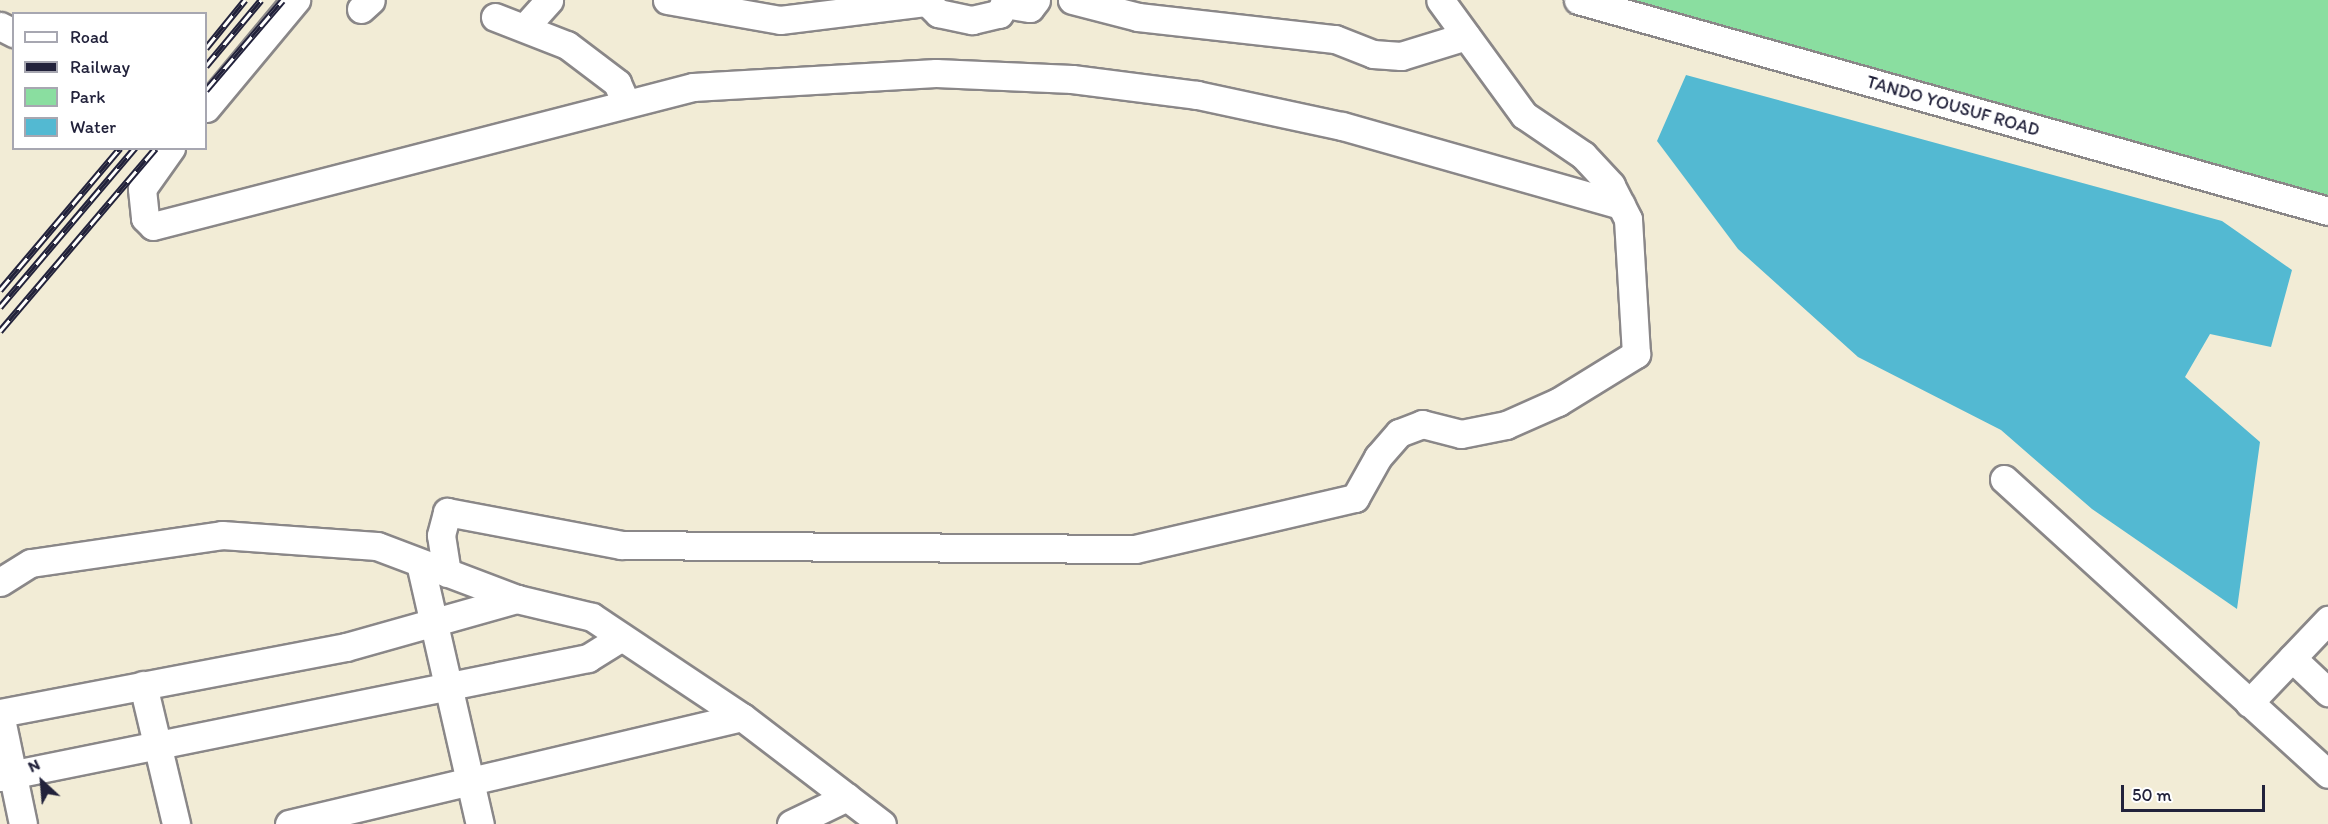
<!DOCTYPE html>
<html>
<head>
<meta charset="utf-8">
<style>
  body { margin:0 }
  #map { position:relative; width:2328px; height:824px; overflow:hidden; background:#f2ecd6; font-family:Itim,sans-serif }
  div>[style] { position:absolute }
  [style*='--x'] { left:calc(var(--x)*1px); top:calc(var(--y)*1px); width:calc(var(--w)*1px); rotate:calc(var(--a)*1deg) }
  .green>* { inset:0; background:#8adea0 }
  .water>* { inset:0; background:#53b9d2 }
  .roads { filter:drop-shadow(2px 0 #8a8788) drop-shadow(-2px 0 #8a8788) drop-shadow(0 2px #8a8788) drop-shadow(0 -2px #8a8788) }
  .minor>* { height:27px; margin:-13.5px; padding:0 13.5px; transform-origin:13.5px; border-radius:13.5px; background:#fff }
  .rail>* { height:7px; margin-top:-3.5px; transform-origin:0; background:repeating-linear-gradient(90deg,#fff 0 14px,#22223b 0 28px); box-sizing:border-box; border-block:2px solid #22223b }
  span { translate:-50% -50%; white-space:nowrap; text-align:center; line-height:1.15; -webkit-text-stroke:4.5px #fff; paint-order:stroke }
  .street-label { font-size:18px; color:#22223b }
  .legend { position:absolute; left:12px; top:12px; width:195px; height:138px; box-sizing:border-box; background:#fff; border:2px solid #a7a7b1; margin:0; padding:8px 10px; list-style:none; font-size:18px; color:#22223b }
  .legend li { display:flex; align-items:center; gap:12px; height:30px }
  .legend b { width:30px; border:2px solid #a7a7b1 }
  .north { position:absolute; left:12px; top:752px; width:60px; height:60px; -webkit-text-stroke:4px #fff; paint-order:stroke; rotate:334deg; font-size:16px; font-weight:700; line-height:24px; text-align:center; color:#22223b }
  .north::after { content:''; display:block; margin:auto; width:21px; height:27px; background:#22223b; clip-path:polygon(50% 0,100% 100%,50% 72%,0 100%) }
  .scale { position:absolute; left:2121px; top:785px; width:144px; height:27px; box-sizing:border-box; border:3px solid #22223b; border-top:0; padding-left:8px; font-size:18px; line-height:21px; white-space:nowrap; color:#22223b; -webkit-text-stroke:4px #fff; paint-order:stroke }
</style>
</head>
<body>
<div id="map">
  <div class="green">
    <i style="clip-path:polygon(1605px 0,2328px 0,2328px 197px)"></i>
  </div>
  <div class="water">
    <i style="clip-path:polygon(1686px 75px,2222px 221px,2292px 270px,2271px 347px,2210px 334px,2185px 377px,2260px 442px,2237px 609px,2092px 509px,2001px 430px,1858px 357px,1738px 249px,1657px 141px)"></i>
  </div>
  <div class="roads">
    <div class="minor">
      <i style="--x:667;--y:0;--w:115;--a:10"></i>
      <i style="--x:780;--y:20;--w:148;--a:-7"></i>
      <i style="--x:927;--y:2;--w:16;--a:45"></i>
      <i style="--x:938;--y:13;--w:35;--a:12"></i>
      <i style="--x:972;--y:20;--w:28;--a:-13"></i>
      <i style="--x:999;--y:14;--w:11;--a:-63"></i>
      <i style="--x:1004;--y:4;--w:26;--a:9"></i>
      <i style="--x:1030;--y:8;--w:10;--a:-53"></i>
      <i style="--x:1072;--y:0;--w:68;--a:14.4"></i>
      <i style="--x:1138;--y:17;--w:198;--a:6.4"></i>
      <i style="--x:1335;--y:39;--w:41;--a:21.5"></i>
      <i style="--x:1373;--y:54;--w:28;--a:4"></i>
      <i style="--x:1401;--y:56;--w:68;--a:-17.1"></i>
      <i style="--x:1578;--y:0;--w:779;--a:15.71"></i>
      <i style="--x:361;--y:9;--w:13;--a:-42"></i>
      <i style="--x:495;--y:17;--w:77;--a:21.3"></i>
      <i style="--x:567;--y:45;--w:63;--a:37.2"></i>
      <i style="--x:617;--y:83;--w:20;--a:66"></i>
      <i style="--x:0;--y:26;--w:16;--a:27"></i>
      <i style="--x:525;--y:27;--w:36;--a:-48"></i>
      <i style="--x:206;--y:108;--w:141;--a:-50.2"></i>
      <i style="--x:171;--y:148;--w:50;--a:125.3"></i>
      <i style="--x:142;--y:189;--w:29;--a:84"></i>
      <i style="--x:145;--y:218;--w:11;--a:45"></i>
      <i style="--x:153;--y:226;--w:558;--a:-14.43"></i>
      <i style="--x:693;--y:87;--w:243;--a:-3.3"></i>
      <i style="--x:936;--y:73;--w:136;--a:2.5"></i>
      <i style="--x:1072;--y:79;--w:126;--a:7.3"></i>
      <i style="--x:1197;--y:95;--w:148;--a:12.1"></i>
      <i style="--x:1342;--y:126;--w:290;--a:15.8"></i>
      <i style="--x:2004;--y:479;--w:438;--a:42.3"></i>
      <i style="--x:420;--y:563;--w:268;--a:77.1"></i>
      <i style="--x:447;--y:573;--w:38;--a:-99"></i>
      <i style="--x:441;--y:535;--w:24;--a:-75"></i>
      <i style="--x:447;--y:512;--w:177;--a:10.7"></i>
      <i style="--x:621;--y:545;--w:514;--a:0.45"></i>
      <i style="--x:1135;--y:549;--w:226;--a:-13.1"></i>
      <i style="--x:1355;--y:498;--w:47;--a:-60.7"></i>
      <i style="--x:1378;--y:457;--w:32;--a:-49"></i>
      <i style="--x:1399;--y:433;--w:25;--a:-21"></i>
      <i style="--x:1422;--y:424;--w:40;--a:14.4"></i>
      <i style="--x:1461;--y:434;--w:46;--a:-11.3"></i>
      <i style="--x:1506;--y:425;--w:57;--a:-23.9"></i>
      <i style="--x:1558;--y:402;--w:92;--a:-31.6"></i>
      <i style="--x:1636;--y:354;--w:135;--a:-93.4"></i>
      <i style="--x:1628;--y:219;--w:38;--a:-117"></i>
      <i style="--x:1611;--y:185;--w:41;--a:-133"></i>
      <i style="--x:1583;--y:155;--w:71;--a:-145.9"></i>
      <i style="--x:1524;--y:115;--w:142;--a:-126.1"></i>
      <i style="--x:0;--y:582;--w:36;--a:-32"></i>
      <i style="--x:31;--y:563;--w:193;--a:-8.3"></i>
      <i style="--x:222;--y:535;--w:155;--a:4.1"></i>
      <i style="--x:377;--y:546;--w:150;--a:20.7"></i>
      <i style="--x:2292;--y:658;--w:50;--a:43.4"></i>
      <i style="--x:143;--y:685;--w:143;--a:76.6"></i>
      <i style="--x:2249;--y:703;--w:115;--a:-46.4"></i>
      <i style="--x:0;--y:713;--w:352;--a:-10.8"></i>
      <i style="--x:346;--y:647;--w:178;--a:-15.7"></i>
      <i style="--x:517;--y:599;--w:77;--a:13.5"></i>
      <i style="--x:592;--y:617;--w:180;--a:33.7"></i>
      <i style="--x:742;--y:717;--w:176;--a:37.4"></i>
      <i style="--x:0;--y:714;--w:112;--a:78.2"></i>
      <i style="--x:0;--y:777;--w:600;--a:-11.44"></i>
      <i style="--x:588;--y:658;--w:39;--a:-32"></i>
      <i style="--x:289;--y:824;--w:465;--a:-13.3"></i>
      <i style="--x:791;--y:824;--w:62;--a:-25.7"></i>
    </div>
  </div>
  <div class="rail">
    <i style="--x:206;--y:48;--w:62;--a:-50.9"></i>
    <i style="--x:206;--y:66;--w:86;--a:-50.2"></i>
    <i style="--x:206;--y:90;--w:118;--a:-49.5"></i>
    <i style="--x:0;--y:290;--w:186;--a:-49.8"></i>
    <i style="--x:0;--y:307;--w:209;--a:-49.7"></i>
    <i style="--x:0;--y:331;--w:240;--a:-49.6"></i>
  </div>
  <div class="street-label">
    <span style="left:1953px;top:106px;rotate:16deg">TANDO YOUSUF ROAD</span>
  </div>
  <ul class="legend">
  <li><b style="height:8px;background:#fff"></b>Road</li>
  <li><b style="height:8px;background:#22223b"></b>Railway</li>
  <li><b style="height:16px;background:#8adea0"></b>Park</li>
  <li><b style="height:16px;background:#53b9d2"></b>Water</li>
  </ul>
  <div class="north">N</div>
  <div class="scale">50 m</div>
</div>
</body>
</html>
